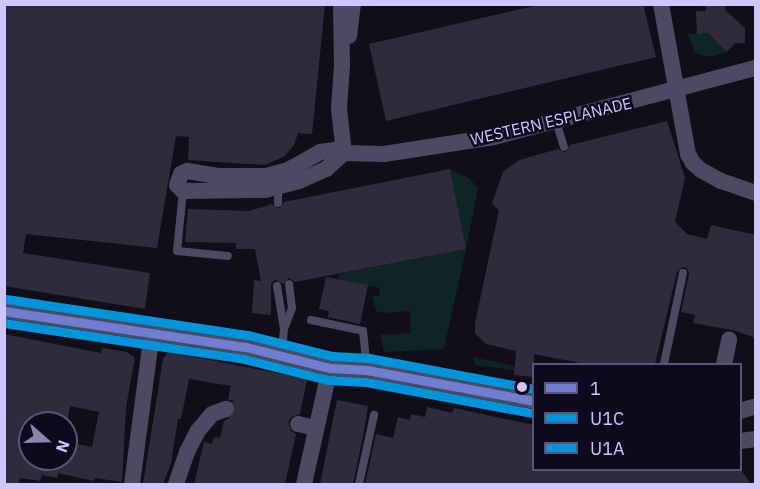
<!DOCTYPE html>
<html>
<head>
<meta charset="utf-8">
<style>
  body { margin:0 }
  #map { position:relative; width:760px; height:489px; overflow:hidden; background:#110e19; font-family:"IBM Plex Sans",sans-serif }
  div>[style] { position:absolute }
  [style*='--x'] { left:calc(var(--x)*1px); top:calc(var(--y)*1px); width:calc(var(--w)*1px); rotate:calc(var(--a)*1deg) }
  .green>* { inset:0; background:#0e2425 }
  .building>* { inset:0; background:#2f2b3d }
  .street-tunnel>* { height:16px; margin-top:-8px; transform-origin:0; background:repeating-linear-gradient(90deg,#2d2a3c 0 16px,transparent 0 24px) }
  .lane>* { height:8px; margin:-4px; padding:0 4px; transform-origin:4px; border-radius:4px; background:#4b4a62 }
  .street>* { height:16px; margin:-8px; padding:0 8px; transform-origin:8px; border-radius:8px; background:#4b4a62 }
  .bus-1>* { height:9px; margin:-4.5px; padding:0 4.5px; transform-origin:4.5px; border-radius:4.5px; background:#707ed1 }
  .bus-2>* { height:9px; margin:-4.5px; padding:0 4.5px; transform-origin:4.5px; border-radius:4.5px; background:#0095da }
  .bus-3>* { height:9px; margin:-4.5px; padding:0 4.5px; transform-origin:4.5px; border-radius:4.5px; background:#0095da }
  .dots>* { width:16px; height:16px; translate:-50% -50%; box-sizing:border-box; border:3px solid #0e0a1d; border-radius:50% }
  span { translate:-50% -50%; white-space:nowrap; text-align:center; line-height:1.15; -webkit-text-stroke:5px #0e0a1d; paint-order:stroke }
  .street-label { font-size:16px; color:#cdc6ff }
  .frame { position:absolute; inset:0; border:6px solid #cdc6ff; pointer-events:none }
  .legend { position:absolute; left:532px; top:363px; width:210px; height:108px; box-sizing:border-box; background:#0e0a1d; border:2px solid #5a5577; margin:0; padding:8px 10px; list-style:none; font-size:18px; color:#cdc6ff }
  .legend li { display:flex; align-items:center; gap:12px; height:30px }
  .legend b { width:30px; border:2px solid #5a5577 }
  .north { position:absolute; left:18px; top:411px; width:60px; height:60px; box-sizing:border-box; background:#0e0a1d; border:2px solid #5a5577; border-radius:50%; rotate:110deg; font-size:16px; font-weight:700; line-height:24px; text-align:center; color:#cdc6ff }
  .north::after { content:''; display:block; margin:auto; width:21px; height:27px; background:#8b86ae; clip-path:polygon(50% 0,100% 100%,50% 72%,0 100%) }
</style>
</head>
<body>
<div id="map">
  <div class="green">
    <i style="clip-path:polygon(708px 33px,727px 52px,710px 57px,695px 53px,688px 34px)"></i>
    <i style="clip-path:polygon(450px 169px,469px 178px,478px 188px,466px 249px,444px 349px,384px 352px,380px 335px,411px 333px,410px 311px,383px 313px,376px 311px,372px 295px,379px 296px,380px 288px,338px 280px,339px 274px,465px 249px)"></i>
    <i style="clip-path:polygon(473px 357px,533px 370px,533px 373px,475px 365px)"></i>
  </div>
  <div class="building">
    <i style="clip-path:polygon(4px 4px,325px 4px,312px 134px,298px 133px,294px 145px,285px 156px,265px 165px,188px 160px,189px 137px,176px 136px,157px 248px,26px 234px,23px 253px,150px 273px,145px 309px,4px 286px)"></i>
    <i style="clip-path:polygon(543px 4px,643px 4px,656px 57px,386px 121px,369px 44px)"></i>
    <i style="clip-path:polygon(706px 4px,725px 4px,725px 10px,745px 28px,745px 43px,735px 43px,727px 52px,708px 33px,697px 34px,696px 11px,706px 11px)"></i>
    <i style="clip-path:polygon(667px 121px,685px 178px,675px 222px,687px 234px,707px 239px,711px 225px,756px 235px,756px 338px,732px 330px,693px 323px,695px 315px,681px 312px,689px 274px,687px 268px,682px 267px,677px 272px,655px 364px,585px 364px,534px 354px,534px 377px,514px 375px,516px 351px,486px 344px,475px 333px,475px 323px,499px 210px,492px 204px,503px 172px,519px 160px,558px 149px,565px 153px,570px 145px)"></i>
    <i style="clip-path:polygon(450px 169px,466px 249px,295px 282px,289px 278px,283px 284px,275px 280px,271px 284px,271px 315px,252px 313px,254px 280px,261px 281px,255px 249px,236px 249px,236px 243px,185px 242px,188px 209px,249px 211px,272px 204px,279px 209px,284px 202px)"></i>
    <i style="clip-path:polygon(326px 277px,368px 285px,360px 324px,328px 317px,329px 311px,319px 309px)"></i>
    <i style="clip-path:polygon(evenodd,4px 334px,101px 353px,102px 348px,127px 352px,135px 358px,126px 407px,122px 482px,95px 478px,94px 481px,58px 473px,57px 478px,42px 475px,40px 481px,20px 478px,18px 484px,4px 484px,4px 334px,70px 406px,99px 412px,92px 447px,66px 442px,66px 459px,30px 459px,30px 423px,67px 423px,70px 406px)"></i>
    <i style="clip-path:polygon(168px 352px,307px 379px,300px 414px,291px 417px,288px 422px,291px 431px,296px 434px,285px 484px,194px 484px,204px 442px,212px 444px,214px 437px,220px 438px,224px 421px,234px 416px,236px 410px,233px 401px,228px 399px,231px 386px,189px 379px,181px 419px,178px 419px,171px 463px,163px 484px,143px 484px,163px 359px)"></i>
    <i style="clip-path:polygon(337px 400px,368px 406px,364px 431px,353px 484px,320px 484px)"></i>
    <i style="clip-path:polygon(427px 407px,452px 413px,454px 408px,534px 425px,534px 470px,741px 470px,751px 484px,365px 484px,376px 434px,393px 438px,398px 417px,410px 420px,411px 414px,425px 417px)"></i>
  </div>
  <div class="street-tunnel">
    <i style="--x:226;--y:409;--w:74;--a:11.8"></i>
  </div>
  <div class="lane">
    <i style="--x:556;--y:121;--w:27;--a:73"></i>
    <i style="--x:278;--y:187;--w:16;--a:90"></i>
    <i style="--x:183;--y:191;--w:60;--a:95.7"></i>
    <i style="--x:177;--y:251;--w:51;--a:5.6"></i>
    <i style="--x:277;--y:286;--w:44;--a:80.8"></i>
    <i style="--x:284;--y:329;--w:25;--a:95"></i>
    <i style="--x:311;--y:320;--w:53;--a:11.9"></i>
    <i style="--x:363;--y:331;--w:39;--a:84"></i>
    <i style="--x:284;--y:329;--w:22;--a:-69"></i>
    <i style="--x:292;--y:308;--w:24;--a:-97"></i>
    <i style="--x:664;--y:364;--w:93;--a:-78.2"></i>
    <i style="--x:359;--y:484;--w:71;--a:-77.7"></i>
  </div>
  <div class="street">
    <i style="--x:341;--y:4;--w:61;--a:89.1"></i>
    <i style="--x:342;--y:65;--w:44;--a:93.9"></i>
    <i style="--x:339;--y:109;--w:44;--a:83.5"></i>
    <i style="--x:661;--y:4;--w:152;--a:79.8"></i>
    <i style="--x:688;--y:154;--w:10;--a:61"></i>
    <i style="--x:693;--y:163;--w:11;--a:41"></i>
    <i style="--x:701;--y:170;--w:23;--a:29"></i>
    <i style="--x:721;--y:181;--w:37;--a:19"></i>
    <i style="--x:349;--y:36;--w:32;--a:-83"></i>
    <i style="--x:344;--y:153;--w:24;--a:138"></i>
    <i style="--x:326;--y:169;--w:30;--a:156"></i>
    <i style="--x:299;--y:181;--w:35;--a:165"></i>
    <i style="--x:265;--y:190;--w:82;--a:179.3"></i>
    <i style="--x:183;--y:191;--w:8;--a:-135"></i>
    <i style="--x:177;--y:185;--w:12;--a:-70"></i>
    <i style="--x:181;--y:174;--w:7;--a:-27"></i>
    <i style="--x:187;--y:171;--w:33;--a:9"></i>
    <i style="--x:220;--y:176;--w:46;--a:0"></i>
    <i style="--x:266;--y:176;--w:23;--a:-15"></i>
    <i style="--x:288;--y:170;--w:37;--a:-29"></i>
    <i style="--x:320;--y:152;--w:15;--a:-8"></i>
    <i style="--x:335;--y:150;--w:9;--a:18"></i>
    <i style="--x:344;--y:153;--w:40;--a:1.4"></i>
    <i style="--x:384;--y:154;--w:111;--a:-8.8"></i>
    <i style="--x:494;--y:137;--w:271;--a:-14.8"></i>
    <i style="--x:7;--y:311;--w:242;--a:8.6"></i>
    <i style="--x:246;--y:347;--w:87;--a:14"></i>
    <i style="--x:330;--y:368;--w:37;--a:3"></i>
    <i style="--x:367;--y:370;--w:170;--a:10.5"></i>
    <i style="--x:724;--y:364;--w:25;--a:-78"></i>
    <i style="--x:740;--y:411;--w:17;--a:-17"></i>
    <i style="--x:298;--y:424;--w:18;--a:13"></i>
    <i style="--x:740;--y:441;--w:16;--a:-7"></i>
    <i style="--x:132;--y:484;--w:152;--a:-82.5"></i>
    <i style="--x:176;--y:484;--w:34;--a:-71"></i>
    <i style="--x:187;--y:452;--w:22;--a:-63"></i>
    <i style="--x:197;--y:432;--w:23;--a:-50"></i>
    <i style="--x:212;--y:414;--w:15;--a:-20"></i>
    <i style="--x:304;--y:484;--w:119;--a:-77.4"></i>
  </div>
  <div class="bus-1">
    <i style="--x:4;--y:311;--w:245;--a:8.5"></i>
    <i style="--x:246;--y:347;--w:87;--a:14"></i>
    <i style="--x:330;--y:368;--w:37;--a:3"></i>
    <i style="--x:367;--y:370;--w:170;--a:10.5"></i>
  </div>
  <div class="bus-2">
    <i style="--x:4;--y:323;--w:243;--a:8.5"></i>
    <i style="--x:244;--y:359;--w:87;--a:14"></i>
    <i style="--x:328;--y:380;--w:38;--a:3"></i>
    <i style="--x:366;--y:382;--w:169;--a:10.6"></i>
  </div>
  <div class="bus-3">
    <i style="--x:6;--y:299;--w:245;--a:8.5"></i>
    <i style="--x:248;--y:335;--w:87;--a:14"></i>
    <i style="--x:332;--y:356;--w:37;--a:3"></i>
    <i style="--x:369;--y:358;--w:168;--a:10.6"></i>
  </div>
  <div class="dots">
    <i style="left:522px;top:387px;background:#cdc6ff"></i>
  </div>
  <div class="street-label">
    <span style="left:551px;top:121px;rotate:-13deg">WESTERN ESPLANADE</span>
  </div>
  <div class="frame"></div>
  <ul class="legend">
  <li><b style="height:8px;background:#707ed1"></b>1</li>
  <li><b style="height:8px;background:#0095da"></b>U1C</li>
  <li><b style="height:8px;background:#0095da"></b>U1A</li>
  </ul>
  <div class="north">N</div>
</div>
</body>
</html>
